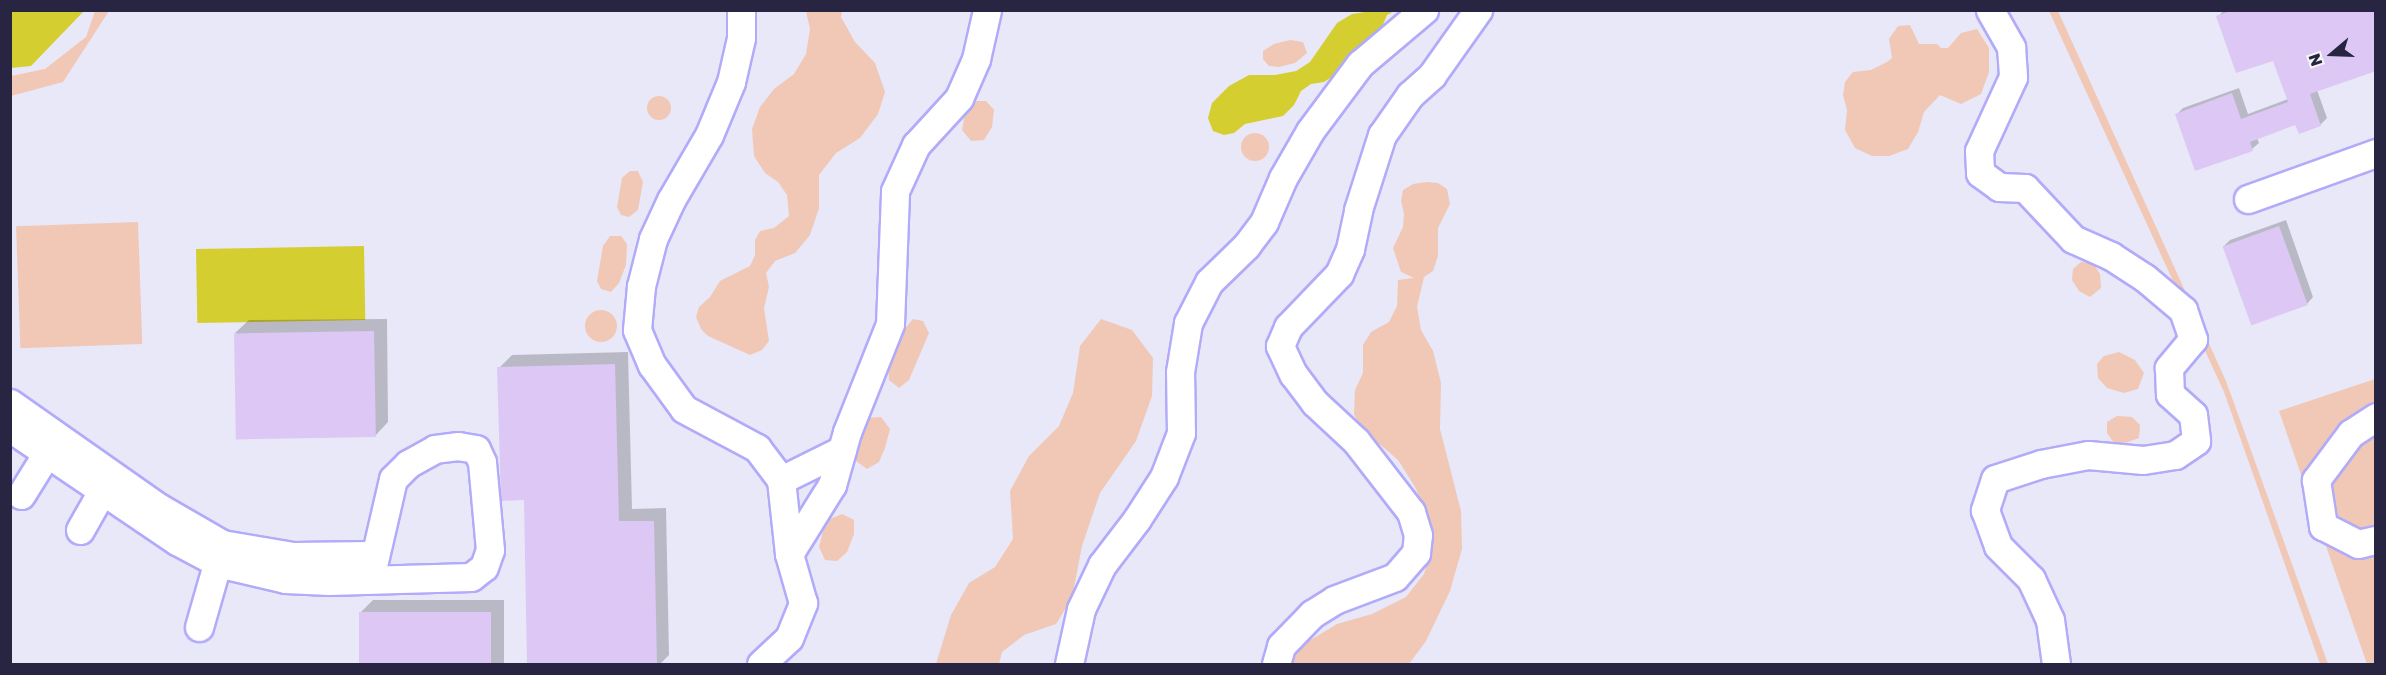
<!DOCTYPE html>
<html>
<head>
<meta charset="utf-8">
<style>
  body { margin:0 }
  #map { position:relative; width:2386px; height:675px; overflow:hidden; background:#e8e8f8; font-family:"Golos Text",sans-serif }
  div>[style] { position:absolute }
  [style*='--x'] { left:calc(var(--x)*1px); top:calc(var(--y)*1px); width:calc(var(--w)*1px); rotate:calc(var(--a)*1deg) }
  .green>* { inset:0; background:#f1c8b5; transform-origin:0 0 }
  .round { border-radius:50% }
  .water>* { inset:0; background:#d5ce31; transform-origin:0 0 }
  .shadow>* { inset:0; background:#0003 }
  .building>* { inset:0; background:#ddc7f4; transform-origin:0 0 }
  .roads { filter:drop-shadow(2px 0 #b1abf9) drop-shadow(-2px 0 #b1abf9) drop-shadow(0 2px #b1abf9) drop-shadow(0 -2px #b1abf9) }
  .minor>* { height:27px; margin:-13.5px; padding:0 13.5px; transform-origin:13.5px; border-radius:13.5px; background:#fff }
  span { translate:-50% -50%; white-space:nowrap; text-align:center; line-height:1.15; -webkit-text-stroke:4.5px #f7f7f7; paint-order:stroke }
  .frame { position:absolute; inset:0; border:12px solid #282543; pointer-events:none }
  .north { position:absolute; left:2302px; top:24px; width:60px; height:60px; -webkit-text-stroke:4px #f7f7f7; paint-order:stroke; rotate:251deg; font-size:16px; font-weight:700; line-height:24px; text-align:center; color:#282543 }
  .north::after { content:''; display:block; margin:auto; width:21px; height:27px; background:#282543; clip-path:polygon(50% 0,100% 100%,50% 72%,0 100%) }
</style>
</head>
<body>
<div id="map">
  <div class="green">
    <i style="clip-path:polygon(95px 11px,109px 11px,63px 82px,11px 96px,11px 76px,45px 69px,86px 37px)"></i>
    <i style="clip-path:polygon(806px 11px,842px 11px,841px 17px,855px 42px,875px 63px,885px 92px,878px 114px,860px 138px,836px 153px,819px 175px,819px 208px,810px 235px,795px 253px,775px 261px,766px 273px,769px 287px,764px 308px,769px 341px,762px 350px,750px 355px,708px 336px,701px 329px,696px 317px,699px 307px,710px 297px,720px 281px,750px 266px,755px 255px,755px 240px,760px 231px,774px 228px,789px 216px,787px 195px,778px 182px,765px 173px,754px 156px,752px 129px,760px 107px,774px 89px,794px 74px,806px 54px,810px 29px)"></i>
    <i style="clip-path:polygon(2049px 11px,2058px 11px,2226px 381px,2328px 664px,2320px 664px,2224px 392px)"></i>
    <i style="clip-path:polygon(1910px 25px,1919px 44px,1937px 44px,1941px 48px,1948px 48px,1961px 33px,1977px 29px,1989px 48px,1989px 72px,1981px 94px,1961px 104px,1940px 95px,1924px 112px,1918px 132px,1908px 149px,1889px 156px,1872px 156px,1855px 148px,1845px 130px,1847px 110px,1843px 95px,1845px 82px,1853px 72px,1871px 70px,1887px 62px,1892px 58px,1889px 39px,1898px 26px)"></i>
    <i style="clip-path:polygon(1290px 40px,1303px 42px,1307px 53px,1295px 63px,1279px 67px,1269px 66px,1263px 59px,1263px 51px,1274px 44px)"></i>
    <i class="round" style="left:647px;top:96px;width:24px;height:24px"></i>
    <i style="clip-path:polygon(974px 101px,986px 101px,994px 110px,992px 127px,984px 140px,971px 141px,962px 130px,965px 114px)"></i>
    <i class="round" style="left:1241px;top:133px;width:28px;height:28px"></i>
    <i style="clip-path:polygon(630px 171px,638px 171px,643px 182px,638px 210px,629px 217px,621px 215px,617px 207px,622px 178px)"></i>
    <i style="clip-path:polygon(1427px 182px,1438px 183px,1447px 189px,1450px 204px,1438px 228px,1438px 256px,1433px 271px,1424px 277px,1417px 307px,1421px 330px,1433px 351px,1441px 383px,1440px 429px,1461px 511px,1462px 549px,1450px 591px,1426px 641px,1409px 664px,1290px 664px,1304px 644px,1337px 624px,1372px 614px,1406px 597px,1424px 574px,1432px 547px,1428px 515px,1415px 487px,1398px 460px,1361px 428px,1354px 414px,1355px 390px,1363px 373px,1363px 345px,1371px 332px,1389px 322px,1397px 306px,1398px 280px,1414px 278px,1401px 272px,1393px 248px,1403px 227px,1404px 214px,1401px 201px,1403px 190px,1413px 184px)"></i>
    <i style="left:138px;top:222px;width:122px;height:122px;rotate:88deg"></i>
    <i style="clip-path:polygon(610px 236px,621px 236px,627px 244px,626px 265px,619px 283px,611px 292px,601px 289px,597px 281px,603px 246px)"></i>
    <i style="clip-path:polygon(2081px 262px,2093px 263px,2100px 274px,2101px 288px,2090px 297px,2079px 291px,2072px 280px,2073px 269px)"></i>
    <i class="round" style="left:585px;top:310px;width:32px;height:32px"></i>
    <i style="clip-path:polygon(913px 319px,923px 321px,929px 333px,909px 380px,899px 388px,889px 380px,888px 365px,903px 331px)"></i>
    <i style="clip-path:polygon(1101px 319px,1132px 330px,1153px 358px,1152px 396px,1136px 441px,1100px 493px,1082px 546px,1072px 598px,1056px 624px,1024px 635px,1002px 652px,999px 664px,936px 664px,951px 615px,969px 583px,995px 567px,1013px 539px,1010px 491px,1029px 456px,1059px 426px,1073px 393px,1080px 346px)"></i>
    <i style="clip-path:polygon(2119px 352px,2135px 360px,2144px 373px,2138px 389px,2124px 393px,2107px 388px,2098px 378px,2097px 364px,2104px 356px)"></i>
    <i style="clip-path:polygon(2375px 379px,2375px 664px,2367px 664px,2279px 411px)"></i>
    <i style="clip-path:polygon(2117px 416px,2132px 417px,2140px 425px,2139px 438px,2125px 443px,2114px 443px,2107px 433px,2107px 422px)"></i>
    <i style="clip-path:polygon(881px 417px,890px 429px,885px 448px,879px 462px,867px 469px,856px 461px,854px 447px,858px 431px,868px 418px)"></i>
    <i style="clip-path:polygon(842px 514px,854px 520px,854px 534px,847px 552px,837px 561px,825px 560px,819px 547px,823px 531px,830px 519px)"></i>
  </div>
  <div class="water">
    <i style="clip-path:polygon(10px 11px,11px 10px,84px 11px,31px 66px,11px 68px)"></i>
    <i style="clip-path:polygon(1372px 11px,1394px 11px,1387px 15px,1380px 32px,1338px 73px,1324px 82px,1311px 84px,1301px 91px,1294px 105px,1283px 116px,1245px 124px,1234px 133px,1224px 135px,1213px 131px,1208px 118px,1212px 103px,1229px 86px,1249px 75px,1275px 75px,1296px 71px,1310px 62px,1337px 23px,1352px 14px)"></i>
    <i style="left:364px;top:246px;width:74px;height:168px;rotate:89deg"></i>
  </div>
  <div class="shadow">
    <i style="clip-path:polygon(2224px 10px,2376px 10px,2317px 90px,2327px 118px,2320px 125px,2296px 123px,2257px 138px,2259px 143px,2252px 149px,2176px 115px,2183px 108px,2239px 88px,2248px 114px,2288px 99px,2273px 59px,2218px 17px)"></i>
    <i style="clip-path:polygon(2286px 220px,2313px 297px,2307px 304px,2223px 247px,2230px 240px)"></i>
    <i style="clip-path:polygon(387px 319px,388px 422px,375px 436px,235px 333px,249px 320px)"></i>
    <i style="clip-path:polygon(628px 352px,632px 509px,666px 508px,669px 655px,660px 664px,528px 664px,525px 499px,499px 368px,512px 355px)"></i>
    <i style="clip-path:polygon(373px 600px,504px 600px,504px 664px,360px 664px,360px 613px)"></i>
  </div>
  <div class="building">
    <i style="clip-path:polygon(2233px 10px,2376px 10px,2376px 71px,2310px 94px,2321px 126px,2299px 134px,2295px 125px,2250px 142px,2253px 151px,2195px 171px,2175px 114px,2232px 93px,2241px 119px,2288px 102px,2273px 61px,2236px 73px,2216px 16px)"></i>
    <i style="left:2279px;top:226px;width:84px;height:60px;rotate:70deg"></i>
    <i style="left:374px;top:331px;width:106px;height:140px;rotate:89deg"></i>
    <i style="clip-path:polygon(615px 364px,619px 521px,654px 521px,657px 664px,527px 664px,524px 500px,501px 501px,497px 367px)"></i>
    <i style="left:359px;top:612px;width:132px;height:52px"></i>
  </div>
  <div class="roads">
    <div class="minor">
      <i style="--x:741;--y:10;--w:28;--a:90"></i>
      <i style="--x:741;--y:38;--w:45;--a:102.8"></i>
      <i style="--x:731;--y:82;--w:57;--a:112.5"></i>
      <i style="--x:709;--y:135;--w:75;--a:120.3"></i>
      <i style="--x:671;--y:200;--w:43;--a:114.8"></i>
      <i style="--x:653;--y:239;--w:49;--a:104.3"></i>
      <i style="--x:641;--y:286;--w:44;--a:95.2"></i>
      <i style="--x:637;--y:330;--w:38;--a:67"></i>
      <i style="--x:652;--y:365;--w:54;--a:54"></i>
      <i style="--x:684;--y:409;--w:83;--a:28.1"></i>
      <i style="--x:757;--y:448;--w:40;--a:53"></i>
      <i style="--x:781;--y:480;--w:74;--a:83.8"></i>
      <i style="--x:1990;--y:10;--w:43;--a:60.4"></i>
      <i style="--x:2011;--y:47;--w:30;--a:86"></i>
      <i style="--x:2013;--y:77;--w:81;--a:114.7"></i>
      <i style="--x:1979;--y:151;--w:22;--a:87"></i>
      <i style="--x:1980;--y:173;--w:24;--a:36"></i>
      <i style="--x:1999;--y:187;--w:26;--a:2"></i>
      <i style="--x:2025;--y:188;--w:70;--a:46.7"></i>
      <i style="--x:2073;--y:239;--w:42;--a:24.1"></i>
      <i style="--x:2111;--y:256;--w:40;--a:32.9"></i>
      <i style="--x:2145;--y:278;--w:50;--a:40.1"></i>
      <i style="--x:2183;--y:310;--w:31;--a:71"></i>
      <i style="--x:2193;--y:339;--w:38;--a:130"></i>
      <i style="--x:2169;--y:368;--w:26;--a:88"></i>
      <i style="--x:2170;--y:394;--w:31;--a:42"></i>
      <i style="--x:2193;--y:415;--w:26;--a:83"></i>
      <i style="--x:2196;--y:441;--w:25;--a:146"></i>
      <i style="--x:2175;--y:455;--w:32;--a:171"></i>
      <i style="--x:2143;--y:460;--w:55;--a:-174.8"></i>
      <i style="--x:2088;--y:455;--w:48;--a:169.2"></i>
      <i style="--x:2041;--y:464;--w:48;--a:161.9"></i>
      <i style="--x:1995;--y:479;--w:33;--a:108"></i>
      <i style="--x:1985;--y:510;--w:38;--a:70"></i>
      <i style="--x:1998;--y:546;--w:47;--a:45"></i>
      <i style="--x:2031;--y:579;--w:45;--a:65.1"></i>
      <i style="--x:2050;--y:620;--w:44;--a:82.2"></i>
      <i style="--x:2248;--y:199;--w:136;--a:-19.8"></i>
      <i style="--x:10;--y:403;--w:181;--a:35.1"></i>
      <i style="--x:158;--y:507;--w:74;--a:30"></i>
      <i style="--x:222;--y:544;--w:72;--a:9.6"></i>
      <i style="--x:293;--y:556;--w:81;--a:-0.7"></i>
      <i style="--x:2376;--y:417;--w:30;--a:147"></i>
      <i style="--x:2351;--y:433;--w:59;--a:126.7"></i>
      <i style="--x:2316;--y:480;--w:47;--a:81.3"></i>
      <i style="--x:2323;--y:526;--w:39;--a:27"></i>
      <i style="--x:2358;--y:544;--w:18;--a:-13"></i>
      <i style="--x:10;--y:428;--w:202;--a:34.1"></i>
      <i style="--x:177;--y:541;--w:47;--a:28.2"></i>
      <i style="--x:218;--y:563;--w:69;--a:13.4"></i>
      <i style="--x:285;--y:579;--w:44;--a:2.6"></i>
      <i style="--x:329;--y:581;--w:142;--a:-1.6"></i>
      <i style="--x:471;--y:577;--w:16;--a:-38"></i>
      <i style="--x:484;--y:567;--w:18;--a:-71"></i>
      <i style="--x:490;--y:550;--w:88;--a:-95.2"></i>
      <i style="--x:482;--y:462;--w:14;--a:-115"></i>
      <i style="--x:476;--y:449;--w:18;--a:-171"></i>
      <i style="--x:458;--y:446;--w:23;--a:173"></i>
      <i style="--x:435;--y:449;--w:31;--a:151"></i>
      <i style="--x:408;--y:464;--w:21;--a:135"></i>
      <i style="--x:393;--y:479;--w:103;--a:103"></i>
      <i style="--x:781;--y:480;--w:68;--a:-26.2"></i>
      <i style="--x:21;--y:495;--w:68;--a:-58.2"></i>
      <i style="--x:80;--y:530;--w:61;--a:-60.5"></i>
      <i style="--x:199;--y:627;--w:83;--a:-74"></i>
      <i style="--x:761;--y:664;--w:38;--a:-43"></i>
      <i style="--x:789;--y:638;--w:38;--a:-68"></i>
      <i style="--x:803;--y:603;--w:51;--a:-105.9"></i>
      <i style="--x:789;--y:554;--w:81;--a:-58.1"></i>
      <i style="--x:832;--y:485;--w:55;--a:-74.2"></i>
      <i style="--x:847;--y:432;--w:116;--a:-68.3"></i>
      <i style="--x:890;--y:324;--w:133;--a:-87.8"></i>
      <i style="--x:895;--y:191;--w:51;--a:-65.5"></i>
      <i style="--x:916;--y:145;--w:64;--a:-47.5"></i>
      <i style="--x:959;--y:98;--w:43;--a:-66.4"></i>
      <i style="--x:976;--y:59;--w:50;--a:-77.3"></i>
      <i style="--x:1069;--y:664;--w:56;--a:-77.7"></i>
      <i style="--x:1081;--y:609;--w:49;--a:-64.5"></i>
      <i style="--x:1102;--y:565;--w:58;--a:-52.7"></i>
      <i style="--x:1137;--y:519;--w:50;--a:-57.3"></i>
      <i style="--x:1164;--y:477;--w:47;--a:-68.9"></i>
      <i style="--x:1181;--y:433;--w:61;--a:-90.9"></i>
      <i style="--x:1180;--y:372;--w:50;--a:-80.7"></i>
      <i style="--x:1188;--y:323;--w:46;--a:-62.9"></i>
      <i style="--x:1209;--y:282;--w:52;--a:-44.2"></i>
      <i style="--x:1246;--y:246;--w:30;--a:-53"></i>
      <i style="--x:1264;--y:222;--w:48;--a:-66.6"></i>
      <i style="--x:1283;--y:178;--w:54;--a:-60.1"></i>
      <i style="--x:1310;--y:131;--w:84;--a:-53.3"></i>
      <i style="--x:1360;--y:64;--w:84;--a:-40.2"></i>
      <i style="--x:1276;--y:664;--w:19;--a:-74"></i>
      <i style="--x:1281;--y:646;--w:45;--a:-45.9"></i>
      <i style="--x:1312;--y:614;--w:26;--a:-32"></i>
      <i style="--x:1334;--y:600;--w:65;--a:-20.7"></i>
      <i style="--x:1395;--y:577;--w:32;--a:-49"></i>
      <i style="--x:1416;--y:553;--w:18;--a:-84"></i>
      <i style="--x:1418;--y:535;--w:24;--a:-107"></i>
      <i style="--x:1411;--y:512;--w:90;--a:-127.8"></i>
      <i style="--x:1356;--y:441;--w:56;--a:-137.2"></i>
      <i style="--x:1315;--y:403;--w:36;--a:-127"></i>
      <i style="--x:1293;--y:374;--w:31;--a:-115"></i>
      <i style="--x:1280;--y:346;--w:21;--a:-67"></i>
      <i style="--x:1288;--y:327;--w:74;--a:-46.1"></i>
      <i style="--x:1339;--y:274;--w:27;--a:-66"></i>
      <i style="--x:1350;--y:249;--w:40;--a:-78"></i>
      <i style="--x:1358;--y:210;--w:79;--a:-72.3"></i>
      <i style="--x:1382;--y:135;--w:49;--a:-55"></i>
      <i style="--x:1410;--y:95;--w:30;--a:-42"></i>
      <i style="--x:1432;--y:75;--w:80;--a:-54.7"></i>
    </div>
  </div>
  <div class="frame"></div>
  <div class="north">N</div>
</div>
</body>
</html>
